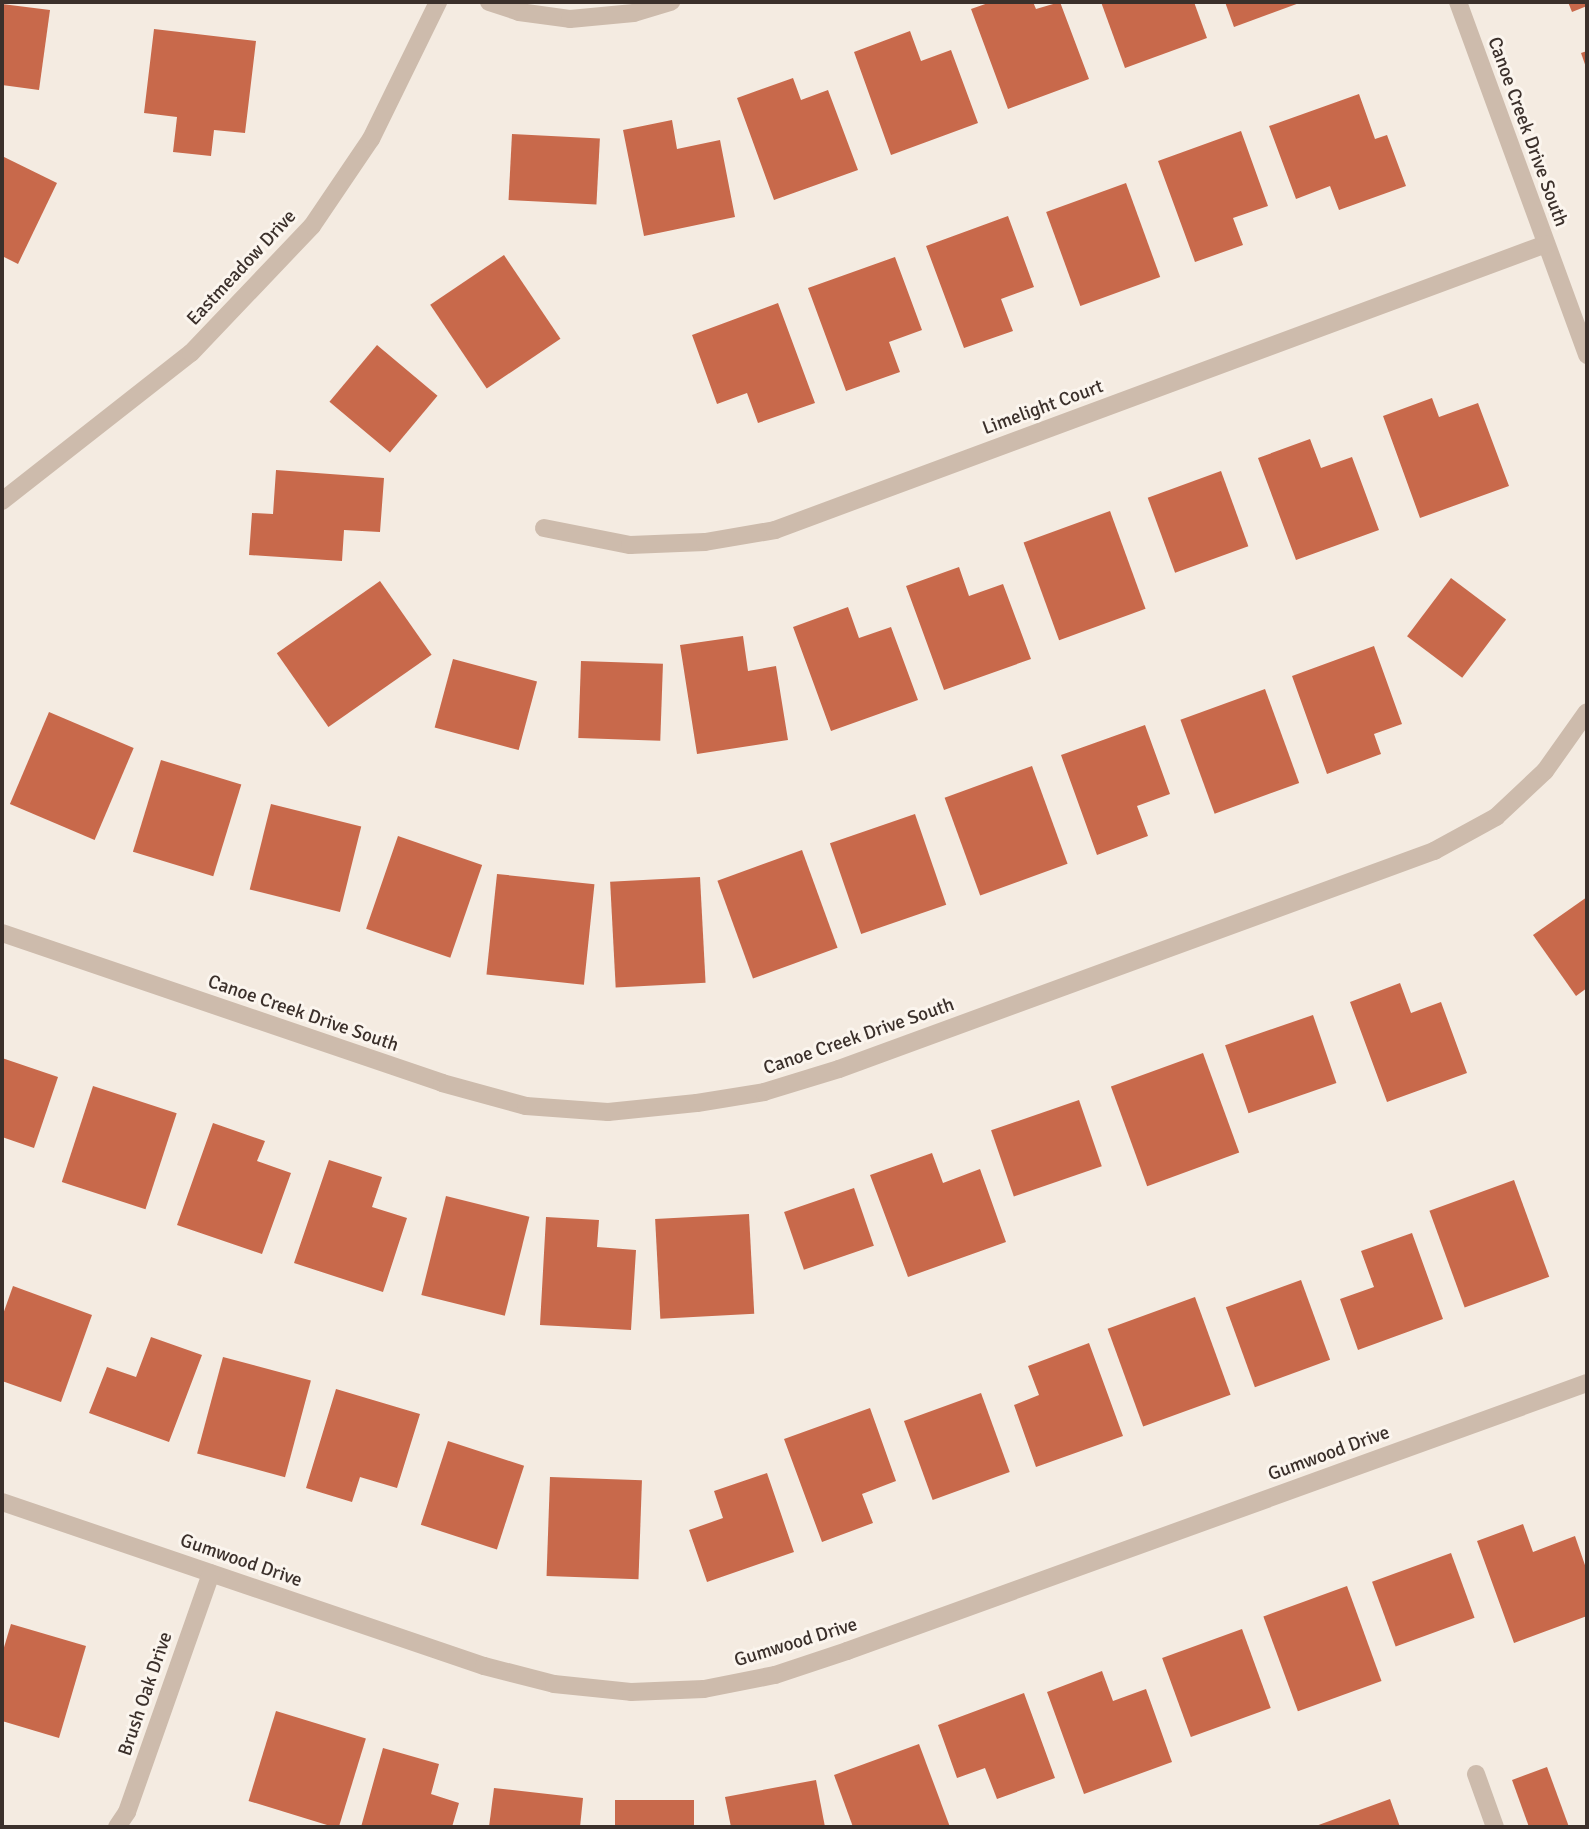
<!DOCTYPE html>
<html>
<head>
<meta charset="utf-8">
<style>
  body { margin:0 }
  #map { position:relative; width:1589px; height:1829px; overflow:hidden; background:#f4ebe1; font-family:Signika,sans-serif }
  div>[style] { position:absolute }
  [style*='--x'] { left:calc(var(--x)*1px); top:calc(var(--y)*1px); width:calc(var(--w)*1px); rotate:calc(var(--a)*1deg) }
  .building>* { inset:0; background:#c8694b; transform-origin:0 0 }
  .minor>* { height:18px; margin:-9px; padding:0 9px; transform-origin:9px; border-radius:9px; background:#cdbbac }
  span { translate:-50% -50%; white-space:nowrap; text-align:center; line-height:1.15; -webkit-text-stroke:6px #fbf5ee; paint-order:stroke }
  .street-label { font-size:19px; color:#3b302b }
  .frame { position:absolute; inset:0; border:4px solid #3b302b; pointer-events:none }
</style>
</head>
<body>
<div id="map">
  <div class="building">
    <i style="clip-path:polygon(991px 2px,1033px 2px,1036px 9px,1060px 2px,1089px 79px,1008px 109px,971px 9px)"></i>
    <i style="clip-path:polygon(1101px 2px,1194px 2px,1207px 38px,1125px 68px)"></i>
    <i style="clip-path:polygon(1225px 2px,1302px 2px,1234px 27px)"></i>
    <i style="clip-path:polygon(1568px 2px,1587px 2px,1587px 6px,1572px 12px)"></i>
    <i style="clip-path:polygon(2px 4px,50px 10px,39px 90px,2px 85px)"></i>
    <i style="clip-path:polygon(154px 29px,256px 41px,245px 133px,214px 130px,211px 156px,173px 152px,177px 117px,144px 113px)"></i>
    <i style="clip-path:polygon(910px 31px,921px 61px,951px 50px,978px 123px,891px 155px,854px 52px)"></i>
    <i style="clip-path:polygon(1587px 51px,1587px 70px,1581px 53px)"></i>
    <i style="clip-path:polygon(793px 78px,801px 100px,828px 90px,858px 170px,774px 200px,737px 98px)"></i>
    <i style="clip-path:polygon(1359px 94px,1375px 139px,1387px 135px,1406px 186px,1339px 210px,1330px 186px,1296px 199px,1269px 126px)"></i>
    <i style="clip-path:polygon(672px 120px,677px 149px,720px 140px,735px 217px,644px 236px,623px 130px)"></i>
    <i style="clip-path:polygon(1241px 131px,1268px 206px,1233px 218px,1243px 245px,1195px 262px,1158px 161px)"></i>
    <i style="left:512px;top:134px;width:88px;height:66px;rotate:3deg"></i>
    <i style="clip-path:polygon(2px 156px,57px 183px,18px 264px,2px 256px)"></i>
    <i style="left:1126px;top:183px;width:100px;height:85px;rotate:70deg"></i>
    <i style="clip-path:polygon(1008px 216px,1034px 287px,1001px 299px,1013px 331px,964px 348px,926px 246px)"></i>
    <i style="left:504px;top:255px;width:101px;height:89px;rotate:56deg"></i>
    <i style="clip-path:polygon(895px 257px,922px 330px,889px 342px,900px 372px,846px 391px,808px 288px)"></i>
    <i style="clip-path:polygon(778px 303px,815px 403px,758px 423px,747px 393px,717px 404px,692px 335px)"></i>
    <i style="left:377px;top:345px;width:79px;height:74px;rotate:40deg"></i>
    <i style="clip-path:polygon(1432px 398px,1439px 417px,1478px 403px,1509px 486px,1420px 518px,1383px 416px)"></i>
    <i style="clip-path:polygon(1310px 439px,1321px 468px,1352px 457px,1379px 530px,1296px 560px,1258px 458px)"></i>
    <i style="clip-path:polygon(276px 470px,384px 478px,380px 532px,344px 530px,342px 561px,249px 555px,252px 513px,273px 514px)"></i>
    <i style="left:1221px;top:471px;width:80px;height:78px;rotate:70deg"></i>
    <i style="left:1110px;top:511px;width:104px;height:92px;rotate:70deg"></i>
    <i style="clip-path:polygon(959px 567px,969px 596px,1003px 584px,1031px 659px,944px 690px,906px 586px)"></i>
    <i style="left:1451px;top:578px;width:69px;height:73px;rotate:37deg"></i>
    <i style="left:380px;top:581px;width:90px;height:126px;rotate:55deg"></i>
    <i style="clip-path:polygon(848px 607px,859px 638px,891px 627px,918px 700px,831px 731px,793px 627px)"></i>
    <i style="clip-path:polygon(743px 636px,748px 671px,776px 666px,788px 740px,697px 754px,680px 645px)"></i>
    <i style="clip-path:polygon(1374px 646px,1402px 724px,1374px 734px,1381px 754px,1327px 774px,1292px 676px)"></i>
    <i style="left:453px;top:659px;width:87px;height:71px;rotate:15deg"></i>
    <i style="left:581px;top:661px;width:82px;height:77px;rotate:2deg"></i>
    <i style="left:1265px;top:689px;width:100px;height:90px;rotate:70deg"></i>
    <i style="left:49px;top:712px;width:92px;height:100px;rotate:23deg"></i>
    <i style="clip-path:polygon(1145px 725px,1170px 794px,1137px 806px,1148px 836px,1097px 855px,1061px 755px)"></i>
    <i style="left:161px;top:760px;width:84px;height:96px;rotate:17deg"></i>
    <i style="left:1032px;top:766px;width:104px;height:93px;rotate:70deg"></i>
    <i style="left:271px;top:804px;width:93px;height:88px;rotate:14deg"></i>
    <i style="left:915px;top:814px;width:96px;height:90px;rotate:71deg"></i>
    <i style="left:398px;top:836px;width:89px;height:98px;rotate:19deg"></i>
    <i style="left:802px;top:850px;width:104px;height:90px;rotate:70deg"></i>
    <i style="left:497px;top:874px;width:98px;height:101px;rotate:6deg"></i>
    <i style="left:700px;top:877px;width:106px;height:90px;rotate:87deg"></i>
    <i style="clip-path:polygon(1587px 897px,1587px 988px,1576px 996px,1533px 935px)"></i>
    <i style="clip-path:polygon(1400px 983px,1411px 1013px,1441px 1002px,1467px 1073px,1387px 1102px,1350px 1002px)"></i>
    <i style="left:1313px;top:1015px;width:72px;height:93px;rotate:71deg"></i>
    <i style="left:1203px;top:1053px;width:106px;height:98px;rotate:70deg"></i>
    <i style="clip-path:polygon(2px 1058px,58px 1077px,34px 1148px,2px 1137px)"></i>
    <i style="left:93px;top:1086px;width:88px;height:101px;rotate:18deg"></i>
    <i style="left:1079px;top:1100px;width:70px;height:93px;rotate:71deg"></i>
    <i style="clip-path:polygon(213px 1123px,265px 1141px,257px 1161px,291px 1173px,262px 1254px,177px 1225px)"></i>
    <i style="clip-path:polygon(932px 1153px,943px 1183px,980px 1169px,1006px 1242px,908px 1277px,870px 1175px)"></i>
    <i style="clip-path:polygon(329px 1160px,382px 1177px,372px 1207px,407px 1218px,383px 1292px,294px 1263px)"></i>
    <i style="left:1514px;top:1180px;width:103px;height:90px;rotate:70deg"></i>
    <i style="left:854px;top:1188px;width:61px;height:74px;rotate:71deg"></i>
    <i style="left:446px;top:1196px;width:86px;height:102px;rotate:14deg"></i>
    <i style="left:749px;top:1214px;width:100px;height:94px;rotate:87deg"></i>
    <i style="clip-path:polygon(546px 1217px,599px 1220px,597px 1247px,636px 1250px,631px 1330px,540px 1325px)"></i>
    <i style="clip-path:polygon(1412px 1233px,1443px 1319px,1358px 1350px,1340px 1299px,1374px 1287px,1361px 1251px)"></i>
    <i style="left:1301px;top:1280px;width:85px;height:80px;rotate:70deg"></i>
    <i style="clip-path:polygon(13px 1286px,92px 1315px,61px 1402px,2px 1381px,2px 1317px)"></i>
    <i style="left:1195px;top:1297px;width:104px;height:93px;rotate:70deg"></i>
    <i style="clip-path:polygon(151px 1337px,202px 1355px,169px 1442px,89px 1413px,107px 1367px,136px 1377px)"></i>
    <i style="clip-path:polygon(1089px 1343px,1123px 1436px,1036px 1467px,1014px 1405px,1039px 1395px,1028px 1366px)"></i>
    <i style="left:223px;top:1357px;width:91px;height:100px;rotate:15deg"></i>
    <i style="clip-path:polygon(336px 1389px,420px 1414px,397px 1488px,360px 1477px,352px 1502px,306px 1488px)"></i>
    <i style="left:981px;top:1393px;width:84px;height:82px;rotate:70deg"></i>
    <i style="clip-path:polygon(870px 1408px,896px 1481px,862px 1494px,873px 1523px,822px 1542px,784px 1439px)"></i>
    <i style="left:448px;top:1441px;width:80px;height:88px;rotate:18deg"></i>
    <i style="clip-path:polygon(767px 1473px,794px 1552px,707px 1582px,689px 1530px,723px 1518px,714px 1491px)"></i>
    <i style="left:550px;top:1477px;width:92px;height:99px;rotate:2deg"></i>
    <i style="clip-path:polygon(1523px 1524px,1533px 1552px,1575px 1536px,1587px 1571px,1587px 1616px,1514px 1643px,1477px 1541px)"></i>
    <i style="left:1451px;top:1553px;width:69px;height:84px;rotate:70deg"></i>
    <i style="left:1347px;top:1586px;width:101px;height:89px;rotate:70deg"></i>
    <i style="clip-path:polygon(11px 1624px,86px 1646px,59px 1738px,2px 1721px,2px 1654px)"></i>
    <i style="left:1242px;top:1629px;width:84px;height:85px;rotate:70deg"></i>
    <i style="clip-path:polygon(1102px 1671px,1113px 1701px,1146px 1689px,1172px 1762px,1084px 1794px,1047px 1692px)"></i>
    <i style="clip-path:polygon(1024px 1693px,1055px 1778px,997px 1799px,985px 1768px,957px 1778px,938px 1725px)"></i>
    <i style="left:276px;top:1711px;width:94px;height:94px;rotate:17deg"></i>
    <i style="clip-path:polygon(919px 1744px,950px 1827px,853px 1827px,834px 1775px)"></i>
    <i style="clip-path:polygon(383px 1748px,439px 1764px,431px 1794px,459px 1803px,452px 1827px,361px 1827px)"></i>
    <i style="clip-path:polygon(1547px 1767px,1569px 1827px,1529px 1827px,1512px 1780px)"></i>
    <i style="clip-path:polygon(816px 1780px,825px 1827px,731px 1827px,725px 1797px)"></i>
    <i style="clip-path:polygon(494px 1788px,583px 1798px,580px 1827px,489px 1827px)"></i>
    <i style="clip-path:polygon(1390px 1799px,1400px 1827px,1313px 1827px)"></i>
    <i style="left:694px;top:1800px;width:27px;height:79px;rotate:90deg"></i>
  </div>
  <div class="minor">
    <i style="--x:489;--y:2;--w:32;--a:18"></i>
    <i style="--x:519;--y:12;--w:51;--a:7.8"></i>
    <i style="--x:570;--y:19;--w:64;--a:-5.4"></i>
    <i style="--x:634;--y:13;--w:39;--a:-17"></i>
    <i style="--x:1458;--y:2;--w:376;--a:69.9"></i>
    <i style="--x:2;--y:501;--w:240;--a:-38.1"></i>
    <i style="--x:191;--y:353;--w:175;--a:-46.4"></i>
    <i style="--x:312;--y:226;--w:105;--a:-55.9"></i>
    <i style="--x:371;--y:139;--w:153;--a:-63.9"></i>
    <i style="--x:544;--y:528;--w:88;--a:11.2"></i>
    <i style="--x:630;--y:545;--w:75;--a:-2.3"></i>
    <i style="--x:705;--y:542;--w:71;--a:-9.7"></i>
    <i style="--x:775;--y:530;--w:822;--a:-20.35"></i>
    <i style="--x:2;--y:933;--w:465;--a:18.8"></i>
    <i style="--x:442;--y:1083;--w:87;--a:15.3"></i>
    <i style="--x:526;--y:1106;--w:82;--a:4.2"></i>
    <i style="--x:608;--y:1112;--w:89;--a:-5.8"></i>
    <i style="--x:697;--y:1103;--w:68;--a:-9.3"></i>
    <i style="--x:764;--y:1092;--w:78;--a:-17"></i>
    <i style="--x:839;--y:1069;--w:634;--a:-20.12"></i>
    <i style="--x:1434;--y:851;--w:71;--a:-28.7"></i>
    <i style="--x:1496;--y:817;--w:67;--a:-43.2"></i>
    <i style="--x:1545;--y:771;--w:72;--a:-54.6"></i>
    <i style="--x:2;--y:1502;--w:509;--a:18.79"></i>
    <i style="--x:484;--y:1666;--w:72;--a:14.4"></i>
    <i style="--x:554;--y:1684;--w:77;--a:5.9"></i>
    <i style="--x:631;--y:1692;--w:73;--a:-2.4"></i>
    <i style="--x:704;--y:1689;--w:72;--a:-11.2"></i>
    <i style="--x:775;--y:1675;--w:76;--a:-18.4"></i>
    <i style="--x:847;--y:1651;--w:787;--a:-19.91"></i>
    <i style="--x:1476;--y:1774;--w:56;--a:70.3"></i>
    <i style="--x:117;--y:1827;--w:18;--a:-56"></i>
    <i style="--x:127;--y:1812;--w:253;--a:-70.6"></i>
  </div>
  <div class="street-label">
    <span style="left:1527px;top:132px;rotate:70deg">Canoe Creek Drive South</span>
    <span style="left:242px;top:268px;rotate:-47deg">Eastmeadow Drive</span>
    <span style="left:1043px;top:408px;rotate:-20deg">Limelight Court</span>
    <span style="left:303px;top:1014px;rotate:19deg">Canoe Creek Drive South</span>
    <span style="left:859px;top:1037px;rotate:-19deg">Canoe Creek Drive South</span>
    <span style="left:1329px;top:1454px;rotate:-20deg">Gumwood Drive</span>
    <span style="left:241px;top:1561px;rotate:19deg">Gumwood Drive</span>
    <span style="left:796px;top:1643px;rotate:-17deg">Gumwood Drive</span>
    <span style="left:146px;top:1694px;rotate:-71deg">Brush Oak Drive</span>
  </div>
  <div class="frame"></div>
</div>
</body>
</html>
